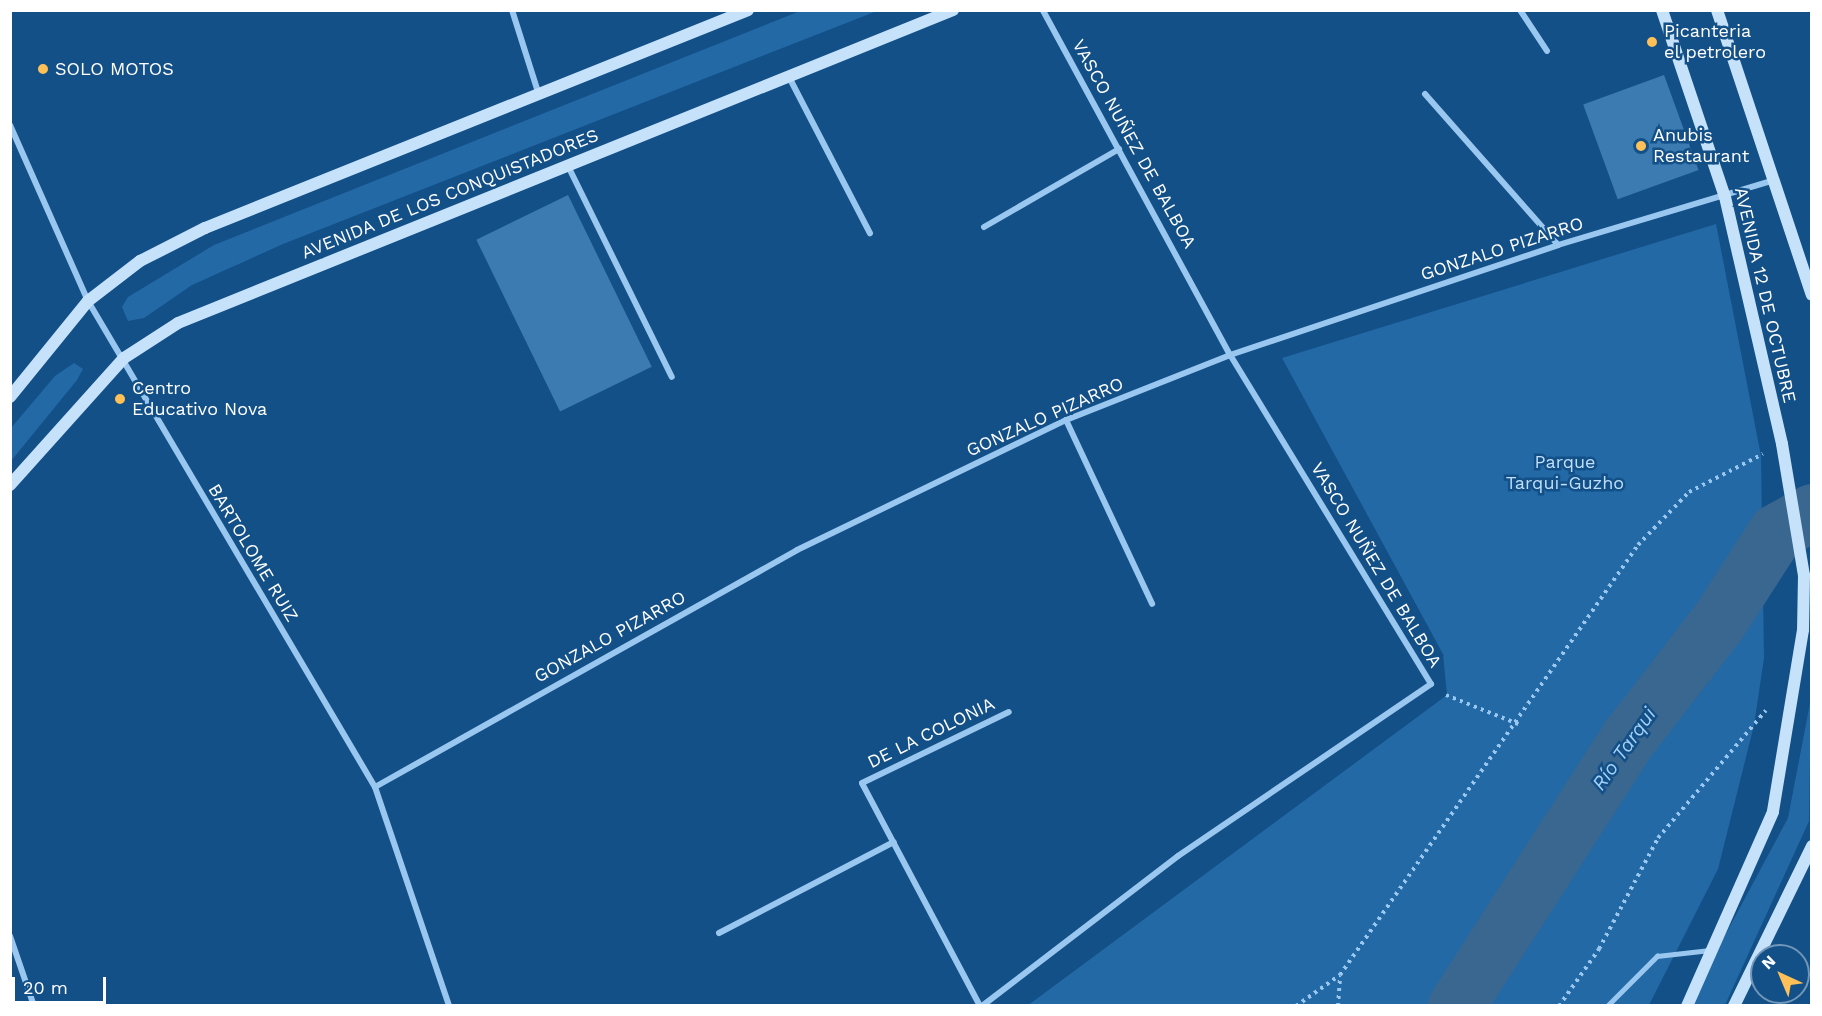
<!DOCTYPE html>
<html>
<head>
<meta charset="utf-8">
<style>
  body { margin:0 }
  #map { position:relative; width:1822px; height:1016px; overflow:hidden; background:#135088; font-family:"Work Sans",sans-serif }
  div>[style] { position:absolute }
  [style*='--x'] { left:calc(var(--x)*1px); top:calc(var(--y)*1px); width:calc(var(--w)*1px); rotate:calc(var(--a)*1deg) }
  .green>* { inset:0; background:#2269a6 }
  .river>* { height:57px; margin:-28.5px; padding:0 28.5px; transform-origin:28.5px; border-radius:28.5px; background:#3a6790 }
  .building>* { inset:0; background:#3c7bb2; transform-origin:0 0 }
  .path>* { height:4px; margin-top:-2px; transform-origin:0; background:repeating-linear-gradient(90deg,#99c7ef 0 3px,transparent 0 7.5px) }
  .service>* { height:4.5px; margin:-2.25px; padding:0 2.25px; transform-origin:2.25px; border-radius:2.25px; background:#99c7ef }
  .minor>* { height:6px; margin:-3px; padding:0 3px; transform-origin:3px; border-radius:3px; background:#99c7ef }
  .secondary>* { height:12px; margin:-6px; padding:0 6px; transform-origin:6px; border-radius:6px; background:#c6e2fb }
  .dots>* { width:16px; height:16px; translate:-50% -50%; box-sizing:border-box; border:3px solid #135088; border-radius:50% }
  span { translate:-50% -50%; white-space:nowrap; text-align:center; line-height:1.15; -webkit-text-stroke:5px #135088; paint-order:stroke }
  .poi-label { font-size:18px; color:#fff }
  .left { translate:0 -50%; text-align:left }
  .street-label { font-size:18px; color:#fff }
  .park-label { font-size:18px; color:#bfdffb }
  .water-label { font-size:20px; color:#a4d1f7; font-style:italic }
  .frame { position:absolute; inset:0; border:12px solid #fff; pointer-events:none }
  .north { position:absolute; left:1750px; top:944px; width:60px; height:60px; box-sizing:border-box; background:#135088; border:2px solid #7196b8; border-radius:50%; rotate:316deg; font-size:16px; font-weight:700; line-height:24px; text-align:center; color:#fff }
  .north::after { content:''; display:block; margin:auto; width:21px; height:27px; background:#ffc057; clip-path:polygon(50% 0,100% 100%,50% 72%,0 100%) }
  .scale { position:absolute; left:12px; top:977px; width:94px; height:27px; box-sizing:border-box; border:3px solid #fff; border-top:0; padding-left:8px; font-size:18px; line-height:21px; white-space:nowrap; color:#fff; -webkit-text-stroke:4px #135088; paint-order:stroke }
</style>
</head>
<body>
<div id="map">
  <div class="green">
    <i style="clip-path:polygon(800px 11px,877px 11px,283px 244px,192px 285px,144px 318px,128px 321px,122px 307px,128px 297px,214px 245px)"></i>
    <i style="clip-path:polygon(1716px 224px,1761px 456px,1764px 658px,1754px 725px,1718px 869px,1649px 1005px,1027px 1006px,1447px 695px,1443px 654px,1282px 358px)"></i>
    <i style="clip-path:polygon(74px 363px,83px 369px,77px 380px,11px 461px,11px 428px,55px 376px)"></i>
    <i style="clip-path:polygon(1811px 698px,1809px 821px,1725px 1005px,1687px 1006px,1788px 818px)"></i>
  </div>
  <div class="river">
    <i style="--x:1456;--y:1006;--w:320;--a:-57.3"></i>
    <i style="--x:1629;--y:737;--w:145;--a:-52.3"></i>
    <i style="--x:1718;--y:622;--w:107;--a:-57.2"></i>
    <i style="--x:1776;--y:532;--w:41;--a:-29.1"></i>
  </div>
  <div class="building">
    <i style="left:1664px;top:75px;width:101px;height:86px;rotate:70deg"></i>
    <i style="left:568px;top:195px;width:191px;height:102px;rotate:64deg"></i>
  </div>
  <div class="path">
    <i style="--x:1446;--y:695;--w:78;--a:21.9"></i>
    <i style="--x:1296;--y:1006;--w:54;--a:-35.2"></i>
    <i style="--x:1340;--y:975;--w:523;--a:-55.28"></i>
    <i style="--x:1638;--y:545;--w:74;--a:-46.1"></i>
    <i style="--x:1689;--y:492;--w:83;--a:-27.2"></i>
    <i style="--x:1338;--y:1006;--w:30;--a:-86"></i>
    <i style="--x:1559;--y:1006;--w:70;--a:-54.9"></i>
    <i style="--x:1599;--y:949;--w:126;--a:-62"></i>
    <i style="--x:1658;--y:838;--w:167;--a:-49.8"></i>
  </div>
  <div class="service">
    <i style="--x:1607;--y:1006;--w:71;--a:-45"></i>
    <i style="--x:1657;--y:956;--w:53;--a:-6.5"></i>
  </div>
  <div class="minor">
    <i style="--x:512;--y:10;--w:86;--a:72.4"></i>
    <i style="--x:1520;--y:10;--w:49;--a:56.6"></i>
    <i style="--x:789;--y:77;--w:176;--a:62.6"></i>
    <i style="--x:1425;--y:94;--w:201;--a:48.6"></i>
    <i style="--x:10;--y:125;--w:193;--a:66.1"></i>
    <i style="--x:88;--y:301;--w:564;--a:59.44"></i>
    <i style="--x:375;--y:787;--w:231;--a:71.3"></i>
    <i style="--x:568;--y:166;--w:235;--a:63.8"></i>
    <i style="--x:984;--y:227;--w:156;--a:-30"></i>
    <i style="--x:1066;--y:420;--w:203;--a:64.9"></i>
    <i style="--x:375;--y:787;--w:484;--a:-29.3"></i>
    <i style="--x:797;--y:550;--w:299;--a:-25.8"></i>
    <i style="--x:1066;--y:420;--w:176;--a:-21.6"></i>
    <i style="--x:1230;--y:355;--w:346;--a:-18.5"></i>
    <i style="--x:1558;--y:245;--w:223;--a:-16.7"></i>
    <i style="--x:719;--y:933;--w:197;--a:-27.5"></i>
    <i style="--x:10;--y:936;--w:74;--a:71.1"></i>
    <i style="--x:980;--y:1006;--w:252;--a:-117.9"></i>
    <i style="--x:862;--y:783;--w:163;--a:-25.8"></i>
    <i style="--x:982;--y:1006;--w:247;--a:-37.4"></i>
    <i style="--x:1178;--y:856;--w:306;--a:-34.2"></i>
    <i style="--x:1431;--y:684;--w:386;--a:-121.4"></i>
    <i style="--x:1230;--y:355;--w:392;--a:-118.5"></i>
  </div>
  <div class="secondary">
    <i style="--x:1662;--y:10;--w:197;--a:71.4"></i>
    <i style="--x:1725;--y:197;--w:253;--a:77"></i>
    <i style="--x:1782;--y:444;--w:133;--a:80.5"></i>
    <i style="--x:1804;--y:575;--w:55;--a:91"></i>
    <i style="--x:1803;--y:630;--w:184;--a:99.4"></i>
    <i style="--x:1773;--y:812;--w:212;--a:113.9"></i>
    <i style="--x:1717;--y:10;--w:300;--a:71.6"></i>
    <i style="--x:10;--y:397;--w:124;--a:-50.9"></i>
    <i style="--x:88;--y:301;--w:66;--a:-37.6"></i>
    <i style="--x:140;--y:261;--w:73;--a:-26.9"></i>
    <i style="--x:205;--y:228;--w:585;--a:-21.87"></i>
    <i style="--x:10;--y:485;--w:171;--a:-48.1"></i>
    <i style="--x:124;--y:358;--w:64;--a:-32.9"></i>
    <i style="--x:178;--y:323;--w:836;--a:-21.99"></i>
    <i style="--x:1734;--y:1006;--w:178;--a:-64"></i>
  </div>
  <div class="dots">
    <i style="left:1652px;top:42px;background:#ffc057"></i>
    <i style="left:43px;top:69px;background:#ffc057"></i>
    <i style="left:1641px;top:146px;background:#ffc057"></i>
    <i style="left:120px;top:399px;background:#ffc057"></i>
  </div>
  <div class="poi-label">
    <span class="left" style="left:1664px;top:42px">Picanteria<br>el petrolero</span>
    <span class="left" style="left:55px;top:69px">SOLO MOTOS</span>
    <span class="left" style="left:1653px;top:146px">Anubis<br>Restaurant</span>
    <span class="left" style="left:132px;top:399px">Centro<br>Educativo Nova</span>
  </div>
  <div class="street-label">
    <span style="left:1134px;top:144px;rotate:61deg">VASCO NUÑEZ DE BALBOA</span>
    <span style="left:450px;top:194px;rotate:-22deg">AVENIDA DE LOS CONQUISTADORES</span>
    <span style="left:1502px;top:249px;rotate:-18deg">GONZALO PIZARRO</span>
    <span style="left:1765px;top:295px;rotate:77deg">AVENIDA 12 DE OCTUBRE</span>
    <span style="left:1045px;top:417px;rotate:-24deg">GONZALO PIZARRO</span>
    <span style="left:253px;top:553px;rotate:59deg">BARTOLOME RUIZ</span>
    <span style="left:1376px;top:565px;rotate:59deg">VASCO NUÑEZ DE BALBOA</span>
    <span style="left:610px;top:637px;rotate:-29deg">GONZALO PIZARRO</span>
    <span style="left:931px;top:733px;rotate:-26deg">DE LA COLONIA</span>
  </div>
  <div class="park-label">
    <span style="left:1565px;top:473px">Parque<br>Tarqui-Guzho</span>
  </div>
  <div class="water-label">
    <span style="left:1624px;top:749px;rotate:-55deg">Río Tarqui</span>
  </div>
  <div class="frame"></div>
  <div class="north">N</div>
  <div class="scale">20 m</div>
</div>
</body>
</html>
